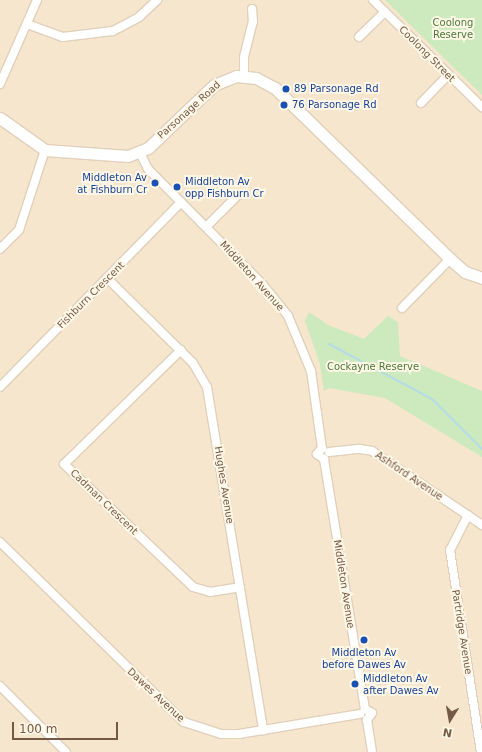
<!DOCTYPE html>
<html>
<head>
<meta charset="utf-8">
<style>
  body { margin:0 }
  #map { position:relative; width:482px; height:752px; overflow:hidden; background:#fdf4df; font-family:"DejaVu Sans",sans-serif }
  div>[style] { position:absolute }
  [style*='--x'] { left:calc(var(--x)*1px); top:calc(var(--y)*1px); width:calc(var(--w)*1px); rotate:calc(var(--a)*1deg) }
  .residential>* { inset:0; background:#f5e6cd; transform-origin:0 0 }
  .green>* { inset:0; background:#cceabe }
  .stream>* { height:2px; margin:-1px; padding:0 1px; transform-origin:1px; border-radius:1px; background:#b4dbe6 }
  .roads { filter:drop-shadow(1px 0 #e1d0bb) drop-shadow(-1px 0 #e1d0bb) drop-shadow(0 1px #e1d0bb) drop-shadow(0 -1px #e1d0bb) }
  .street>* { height:8px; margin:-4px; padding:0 4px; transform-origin:4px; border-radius:4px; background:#fff }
  .secondary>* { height:11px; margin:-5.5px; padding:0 5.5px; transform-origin:5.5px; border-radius:5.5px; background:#fff }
  .dots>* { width:11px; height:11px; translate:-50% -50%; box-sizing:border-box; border:2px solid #fff7e6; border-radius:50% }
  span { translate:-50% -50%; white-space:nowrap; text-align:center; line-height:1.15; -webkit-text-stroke:4px #fff7e6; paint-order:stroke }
  .park-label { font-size:10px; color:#4c7a3e }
  .street-label { font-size:10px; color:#745a46 }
  .transit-label { font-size:10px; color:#164399 }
  .left { translate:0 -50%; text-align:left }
  .right { translate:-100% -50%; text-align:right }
  .north { position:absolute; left:430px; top:700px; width:40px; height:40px; -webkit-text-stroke:3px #fff7e6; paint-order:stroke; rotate:191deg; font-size:11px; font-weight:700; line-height:16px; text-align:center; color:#745a46 }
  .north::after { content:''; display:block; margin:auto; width:14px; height:18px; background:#745a46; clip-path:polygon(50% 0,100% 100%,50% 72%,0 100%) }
  .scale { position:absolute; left:12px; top:722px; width:106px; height:18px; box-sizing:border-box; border:2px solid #745a46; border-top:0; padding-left:5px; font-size:12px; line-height:14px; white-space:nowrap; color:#745a46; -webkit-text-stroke:3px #fff7e6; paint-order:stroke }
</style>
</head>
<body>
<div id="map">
  <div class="residential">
    <i style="left:0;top:0;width:482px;height:752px"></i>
  </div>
  <div class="green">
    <i style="clip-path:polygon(385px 0,482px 0,482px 95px,389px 4px)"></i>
    <i style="clip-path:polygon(309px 312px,328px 325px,364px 339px,388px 316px,398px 322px,400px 356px,482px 391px,482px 457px,385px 398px,329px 388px,324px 391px,320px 364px,305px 321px)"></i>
  </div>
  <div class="stream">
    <i style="--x:329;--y:344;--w:117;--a:28.1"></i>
    <i style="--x:432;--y:399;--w:71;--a:45"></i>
  </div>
  <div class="roads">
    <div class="street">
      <i style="--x:373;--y:0;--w:153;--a:44.5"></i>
      <i style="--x:27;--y:24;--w:38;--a:20"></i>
      <i style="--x:63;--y:37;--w:50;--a:-6.8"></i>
      <i style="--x:113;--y:31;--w:30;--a:-28"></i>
      <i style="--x:139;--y:17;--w:25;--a:-43"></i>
      <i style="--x:359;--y:37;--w:36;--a:-44"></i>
      <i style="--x:244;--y:75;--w:18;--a:-90"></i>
      <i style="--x:244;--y:57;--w:36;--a:-76"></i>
      <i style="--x:253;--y:22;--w:13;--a:-94"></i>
      <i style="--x:0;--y:84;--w:92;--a:-66.2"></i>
      <i style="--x:421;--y:103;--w:39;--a:-46"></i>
      <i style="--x:140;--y:153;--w:18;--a:63"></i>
      <i style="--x:148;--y:169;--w:163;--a:45.2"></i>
      <i style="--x:263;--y:285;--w:40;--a:51"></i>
      <i style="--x:288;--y:316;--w:60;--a:67.3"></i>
      <i style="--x:311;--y:371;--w:78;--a:81.9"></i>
      <i style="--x:207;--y:226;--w:44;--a:-45"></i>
      <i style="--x:0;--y:249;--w:27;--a:-45"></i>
      <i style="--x:19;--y:230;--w:84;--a:-72"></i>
      <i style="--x:107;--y:278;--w:121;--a:44.7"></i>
      <i style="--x:193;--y:363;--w:28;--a:60"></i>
      <i style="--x:207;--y:387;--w:348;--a:80.7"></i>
      <i style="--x:402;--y:308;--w:69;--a:-45.6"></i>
      <i style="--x:181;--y:350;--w:163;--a:135.7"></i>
      <i style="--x:64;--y:464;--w:178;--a:43.6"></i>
      <i style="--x:193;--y:587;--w:18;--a:16"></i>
      <i style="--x:210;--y:592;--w:30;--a:-9"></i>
      <i style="--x:0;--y:387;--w:259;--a:-45.6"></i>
      <i style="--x:322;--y:448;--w:8;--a:130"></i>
      <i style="--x:317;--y:454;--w:9;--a:36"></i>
      <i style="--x:329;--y:452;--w:31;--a:-6"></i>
      <i style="--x:360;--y:449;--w:12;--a:9"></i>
      <i style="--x:372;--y:451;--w:133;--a:33.9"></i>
      <i style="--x:324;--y:459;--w:253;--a:80.7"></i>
      <i style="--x:468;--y:515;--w:39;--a:117"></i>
      <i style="--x:450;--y:550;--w:204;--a:81.3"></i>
      <i style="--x:0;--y:542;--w:257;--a:44.4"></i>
      <i style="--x:184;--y:722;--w:39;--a:18"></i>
      <i style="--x:221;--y:734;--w:18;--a:0"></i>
      <i style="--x:239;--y:734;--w:123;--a:-9.4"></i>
      <i style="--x:0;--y:686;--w:93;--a:45"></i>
      <i style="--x:365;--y:709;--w:8;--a:30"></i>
      <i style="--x:372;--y:713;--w:9;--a:126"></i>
      <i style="--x:367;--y:720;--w:32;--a:81"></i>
    </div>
    <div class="secondary">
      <i style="--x:0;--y:118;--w:55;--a:35.4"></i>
      <i style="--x:45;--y:150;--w:83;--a:4.1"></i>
      <i style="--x:128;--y:156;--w:22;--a:-22"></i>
      <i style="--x:148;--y:148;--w:91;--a:-43.7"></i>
      <i style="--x:214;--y:85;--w:24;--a:-22"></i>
      <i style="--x:236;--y:76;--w:20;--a:6"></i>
      <i style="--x:256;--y:78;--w:21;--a:28"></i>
      <i style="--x:275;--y:88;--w:245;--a:44.3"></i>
      <i style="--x:450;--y:259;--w:20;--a:41"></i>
      <i style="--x:465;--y:272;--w:18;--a:19"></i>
    </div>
  </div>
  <div class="dots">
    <i style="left:286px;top:89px;background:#1a4fb4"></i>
    <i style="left:284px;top:105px;background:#1a4fb4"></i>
    <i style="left:155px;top:183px;background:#1a4fb4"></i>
    <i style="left:177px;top:187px;background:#1a4fb4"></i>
    <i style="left:364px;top:640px;background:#1a4fb4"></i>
    <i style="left:355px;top:684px;background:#1a4fb4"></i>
  </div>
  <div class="park-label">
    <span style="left:453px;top:28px">Coolong<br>Reserve</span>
    <span style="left:373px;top:367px">Cockayne Reserve</span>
  </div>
  <div class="street-label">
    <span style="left:427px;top:54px;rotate:45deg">Coolong Street</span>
    <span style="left:189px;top:110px;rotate:-42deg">Parsonage Road</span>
    <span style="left:252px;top:276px;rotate:48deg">Middleton Avenue</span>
    <span style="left:91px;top:295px;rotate:-45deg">Fishburn Crescent</span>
    <span style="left:409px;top:476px;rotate:34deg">Ashford Avenue</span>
    <span style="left:224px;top:485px;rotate:81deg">Hughes Avenue</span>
    <span style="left:104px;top:502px;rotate:44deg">Cadman Crescent</span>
    <span style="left:344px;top:584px;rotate:81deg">Middleton Avenue</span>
    <span style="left:462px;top:632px;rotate:81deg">Partridge Avenue</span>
    <span style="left:156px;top:695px;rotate:43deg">Dawes Avenue</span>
  </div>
  <div class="transit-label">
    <span class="left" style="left:294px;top:89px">89 Parsonage Rd</span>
    <span class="left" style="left:292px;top:105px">76 Parsonage Rd</span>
    <span class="right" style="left:147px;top:183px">Middleton Av<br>at Fishburn Cr</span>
    <span class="left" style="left:185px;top:187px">Middleton Av<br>opp Fishburn Cr</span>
    <span style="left:364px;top:658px">Middleton Av<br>before Dawes Av</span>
    <span class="left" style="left:363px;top:684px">Middleton Av<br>after Dawes Av</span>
  </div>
  <div class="north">N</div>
  <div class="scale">100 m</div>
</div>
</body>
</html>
